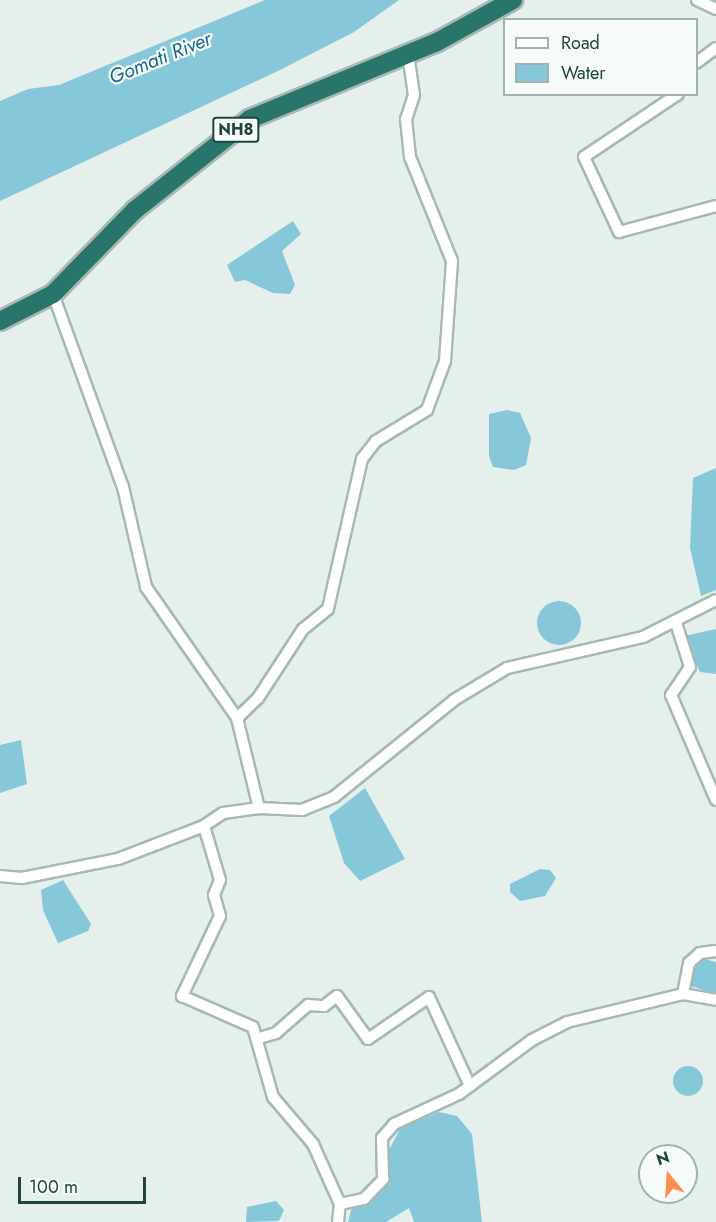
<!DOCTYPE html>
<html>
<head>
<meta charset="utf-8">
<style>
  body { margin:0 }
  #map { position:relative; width:716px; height:1222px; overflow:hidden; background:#e5f0ec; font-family:Jost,sans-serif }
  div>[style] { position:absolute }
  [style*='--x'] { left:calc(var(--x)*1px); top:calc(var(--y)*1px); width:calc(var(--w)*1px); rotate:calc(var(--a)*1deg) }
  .water>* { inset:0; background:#87c7da }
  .round { border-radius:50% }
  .roads { filter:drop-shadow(2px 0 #a6b9b4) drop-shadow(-2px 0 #a6b9b4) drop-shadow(0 2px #a6b9b4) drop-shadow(0 -2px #a6b9b4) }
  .street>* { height:10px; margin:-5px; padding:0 5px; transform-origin:5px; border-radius:5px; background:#fff }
  .highway>* { height:18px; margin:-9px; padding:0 9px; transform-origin:9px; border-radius:9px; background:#29746b }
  span { translate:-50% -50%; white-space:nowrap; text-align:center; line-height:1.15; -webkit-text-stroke:4.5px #f6fbf9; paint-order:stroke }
  .shield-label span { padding:2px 4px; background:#f6fbf9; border:2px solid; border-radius:4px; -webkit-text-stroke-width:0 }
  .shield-label { font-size:16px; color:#21443e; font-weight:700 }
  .water-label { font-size:20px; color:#136b89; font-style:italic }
  .legend { position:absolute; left:503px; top:18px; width:195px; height:78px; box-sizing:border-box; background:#f6fbf9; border:2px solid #a1b2ae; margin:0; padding:8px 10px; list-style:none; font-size:18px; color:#21443e }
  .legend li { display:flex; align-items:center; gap:12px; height:30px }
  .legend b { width:30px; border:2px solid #a1b2ae }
  .north { position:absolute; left:638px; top:1144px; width:60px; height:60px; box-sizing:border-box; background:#f6fbf9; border:2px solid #a1b2ae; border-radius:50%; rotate:342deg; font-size:16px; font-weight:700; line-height:24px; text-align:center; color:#21443e }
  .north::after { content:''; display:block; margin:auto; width:21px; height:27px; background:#ff8c53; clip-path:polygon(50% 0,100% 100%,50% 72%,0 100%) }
  .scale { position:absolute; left:18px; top:1177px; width:128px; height:27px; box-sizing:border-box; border:3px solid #21443e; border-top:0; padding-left:8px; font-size:18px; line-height:21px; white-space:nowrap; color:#21443e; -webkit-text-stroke:4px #f6fbf9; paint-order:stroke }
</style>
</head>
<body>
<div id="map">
  <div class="water">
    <i style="clip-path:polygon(265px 0,399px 0,354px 32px,280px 70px,0 201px,0 101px,28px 89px,59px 85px)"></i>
    <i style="clip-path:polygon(293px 221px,301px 234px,282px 251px,295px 285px,290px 294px,273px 293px,245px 280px,235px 282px,227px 265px)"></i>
    <i style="clip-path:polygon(507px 410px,520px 413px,531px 438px,526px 465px,514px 470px,493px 467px,489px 456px,489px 414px)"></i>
    <i style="clip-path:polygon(716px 468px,716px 590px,701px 596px,690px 548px,693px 478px)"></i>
    <i class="round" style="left:537px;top:601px;width:44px;height:44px"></i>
    <i style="clip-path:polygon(716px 629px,716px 674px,700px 672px,684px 636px)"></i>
    <i style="clip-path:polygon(21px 740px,27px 784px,0 793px,0 745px)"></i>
    <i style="clip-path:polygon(365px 788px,405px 859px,360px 881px,344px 863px,329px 816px)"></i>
    <i style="clip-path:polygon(540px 869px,550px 870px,556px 878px,545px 896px,520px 901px,510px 892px,510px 884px)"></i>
    <i style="clip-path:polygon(63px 880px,91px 924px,88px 931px,58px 943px,43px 910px,41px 890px)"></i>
    <i style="clip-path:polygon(700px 958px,716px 962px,716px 994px,691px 986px,690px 969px)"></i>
    <i class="round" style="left:673px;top:1066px;width:30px;height:30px"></i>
    <i style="clip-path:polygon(439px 1112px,457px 1116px,472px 1134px,482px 1222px,414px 1222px,409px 1208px,386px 1222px,348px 1222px,351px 1210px,390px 1184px,388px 1152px,401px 1127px)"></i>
    <i style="clip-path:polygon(276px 1201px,284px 1210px,279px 1221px,246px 1222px,247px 1207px)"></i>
  </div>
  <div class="roads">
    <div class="street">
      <i style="--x:697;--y:0;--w:21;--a:25"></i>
      <i style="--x:408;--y:54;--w:41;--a:81.7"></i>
      <i style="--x:414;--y:95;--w:25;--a:108"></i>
      <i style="--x:406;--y:119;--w:38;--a:84"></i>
      <i style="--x:410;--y:157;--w:112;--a:68"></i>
      <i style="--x:452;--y:261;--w:100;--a:94"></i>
      <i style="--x:445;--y:361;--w:52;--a:110.2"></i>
      <i style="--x:427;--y:410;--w:60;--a:148.7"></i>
      <i style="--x:376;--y:441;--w:23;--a:128"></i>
      <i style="--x:362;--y:459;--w:154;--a:102.8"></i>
      <i style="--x:328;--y:609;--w:32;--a:141"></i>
      <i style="--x:303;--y:629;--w:82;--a:123.1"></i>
      <i style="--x:258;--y:698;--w:29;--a:136"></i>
      <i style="--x:237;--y:718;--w:93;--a:76.3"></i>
      <i style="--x:259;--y:808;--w:36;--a:172"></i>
      <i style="--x:223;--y:813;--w:23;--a:146"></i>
      <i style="--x:204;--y:826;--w:56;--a:73.5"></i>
      <i style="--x:220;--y:880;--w:16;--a:112"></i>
      <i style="--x:214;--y:895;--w:22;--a:74"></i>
      <i style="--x:220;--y:916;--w:89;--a:115.4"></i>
      <i style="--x:182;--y:996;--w:77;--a:23.6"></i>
      <i style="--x:253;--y:1027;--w:73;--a:74.1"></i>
      <i style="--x:273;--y:1097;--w:62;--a:49.6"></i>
      <i style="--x:313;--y:1144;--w:66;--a:65.8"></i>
      <i style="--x:340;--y:1204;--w:25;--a:-12"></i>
      <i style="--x:364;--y:1199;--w:28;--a:-46"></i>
      <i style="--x:383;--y:1179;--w:41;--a:-91.4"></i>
      <i style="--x:382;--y:1138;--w:18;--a:-49"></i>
      <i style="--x:394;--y:1124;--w:72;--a:-24.8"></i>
      <i style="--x:459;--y:1094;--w:91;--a:-36.5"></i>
      <i style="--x:532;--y:1040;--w:39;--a:-27"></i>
      <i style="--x:567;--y:1022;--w:119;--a:-13.6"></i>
      <i style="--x:683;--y:994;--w:34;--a:10"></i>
      <i style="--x:696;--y:63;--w:25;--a:-37"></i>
      <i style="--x:678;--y:94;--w:113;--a:146.2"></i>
      <i style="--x:584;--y:157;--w:83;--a:65"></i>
      <i style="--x:619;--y:232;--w:100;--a:-15"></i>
      <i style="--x:53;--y:294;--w:205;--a:70.1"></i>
      <i style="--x:123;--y:487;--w:103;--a:77"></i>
      <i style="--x:146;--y:587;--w:160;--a:55.2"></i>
      <i style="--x:676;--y:623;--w:46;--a:72.3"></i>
      <i style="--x:690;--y:667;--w:34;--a:124"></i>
      <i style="--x:671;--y:695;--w:114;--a:66.8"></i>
      <i style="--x:259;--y:808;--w:43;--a:2.7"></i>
      <i style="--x:302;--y:810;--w:35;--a:-22"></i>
      <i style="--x:334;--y:797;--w:154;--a:-38.9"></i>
      <i style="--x:454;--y:700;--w:62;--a:-31.1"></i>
      <i style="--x:507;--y:668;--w:139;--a:-12.8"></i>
      <i style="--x:643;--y:637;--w:82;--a:-26.9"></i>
      <i style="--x:0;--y:876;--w:22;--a:5"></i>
      <i style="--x:22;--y:878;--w:98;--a:-11.2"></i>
      <i style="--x:118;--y:859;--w:92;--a:-21"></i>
      <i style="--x:683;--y:994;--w:32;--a:-79"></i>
      <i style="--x:689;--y:963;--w:15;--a:-42"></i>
      <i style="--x:700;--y:953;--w:16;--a:-7"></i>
      <i style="--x:259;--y:1038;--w:18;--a:-16"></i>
      <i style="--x:276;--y:1033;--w:43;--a:-41.2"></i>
      <i style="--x:308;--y:1005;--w:16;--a:4"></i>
      <i style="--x:324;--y:1006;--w:16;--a:-38"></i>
      <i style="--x:337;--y:996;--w:53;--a:54.2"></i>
      <i style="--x:368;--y:1039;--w:74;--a:-34.5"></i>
      <i style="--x:429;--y:997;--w:98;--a:65.3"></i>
      <i style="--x:338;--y:1222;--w:18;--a:-84"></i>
    </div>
    <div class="highway">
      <i style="--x:0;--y:321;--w:59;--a:-27"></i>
      <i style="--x:53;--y:294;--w:117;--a:-45.7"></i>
      <i style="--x:135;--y:210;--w:147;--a:-38.4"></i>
      <i style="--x:250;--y:119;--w:202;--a:-22.4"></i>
      <i style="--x:437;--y:42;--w:87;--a:-28.9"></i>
    </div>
  </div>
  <div class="shield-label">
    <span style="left:236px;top:130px">NH8</span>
  </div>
  <div class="water-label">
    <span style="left:160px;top:58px;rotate:-22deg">Gomati River</span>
  </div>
  <ul class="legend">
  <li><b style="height:8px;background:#fff"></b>Road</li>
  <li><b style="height:16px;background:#87c7da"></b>Water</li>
  </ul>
  <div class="north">N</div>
  <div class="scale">100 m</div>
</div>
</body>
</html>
